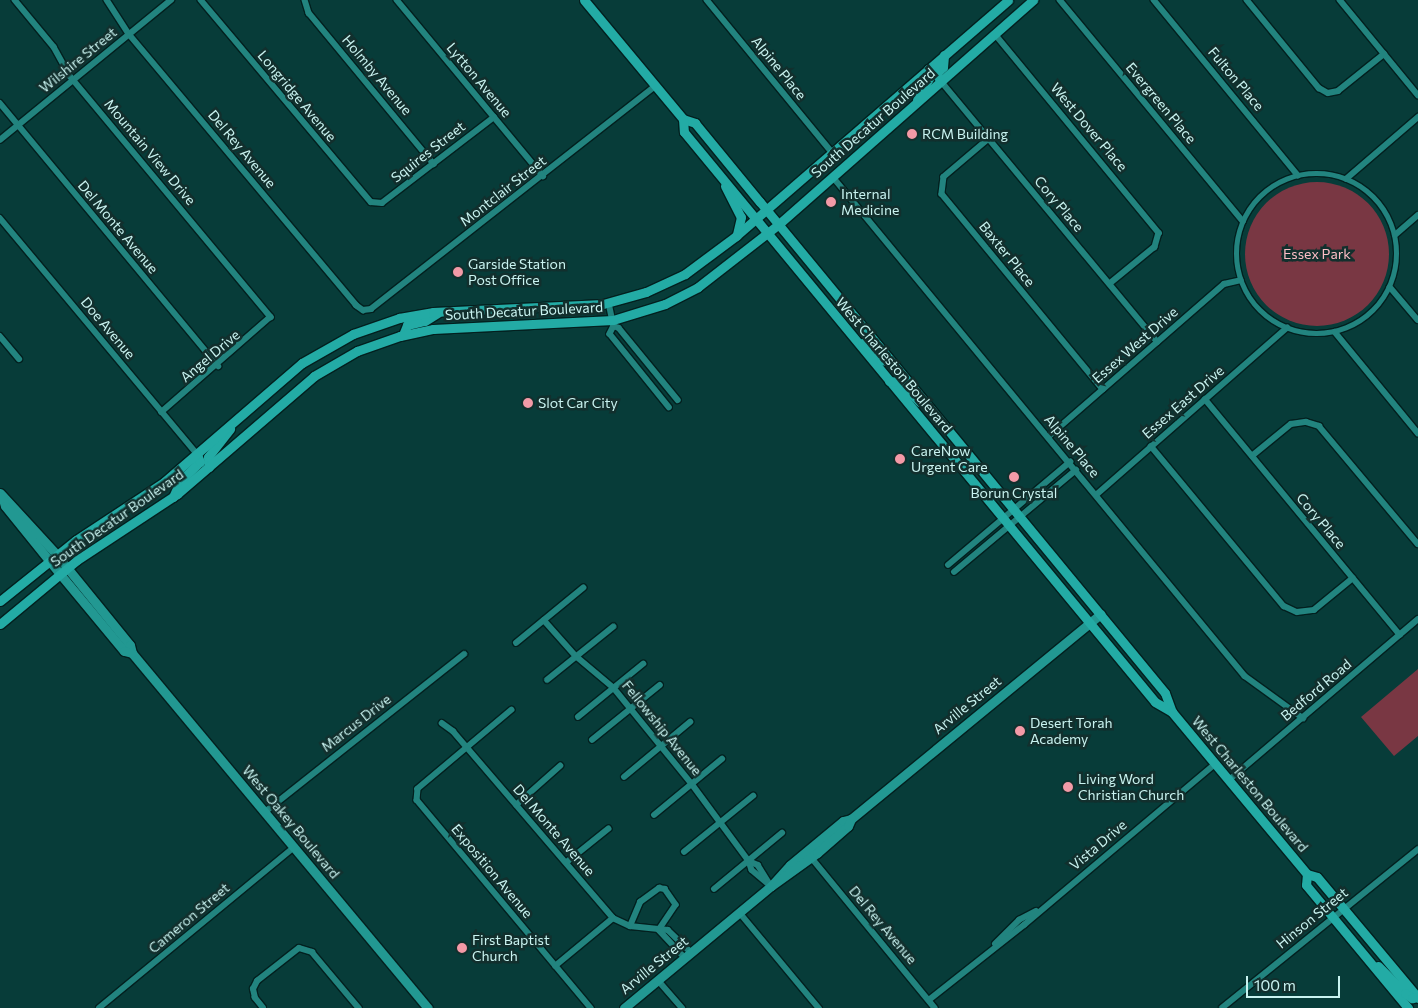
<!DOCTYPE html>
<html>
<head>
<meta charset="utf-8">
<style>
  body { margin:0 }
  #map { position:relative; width:1418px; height:1008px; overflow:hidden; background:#073c39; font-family:Commissioner,sans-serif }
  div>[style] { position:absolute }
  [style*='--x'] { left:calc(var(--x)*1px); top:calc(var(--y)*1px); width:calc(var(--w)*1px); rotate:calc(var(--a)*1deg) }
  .green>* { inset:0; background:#793743 }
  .round { border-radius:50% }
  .roads { filter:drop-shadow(1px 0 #03201f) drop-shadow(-1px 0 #03201f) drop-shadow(0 1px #03201f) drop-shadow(0 -1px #03201f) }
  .street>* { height:5.5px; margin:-2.75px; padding:0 2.75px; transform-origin:2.75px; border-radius:2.75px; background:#22847f }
  .street>.ring { margin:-2.75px; padding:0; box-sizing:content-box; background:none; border:5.5px solid #22847f; border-radius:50% }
  .secondary>* { height:9px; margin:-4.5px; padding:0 4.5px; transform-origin:4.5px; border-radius:4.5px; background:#229892 }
  .primary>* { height:9px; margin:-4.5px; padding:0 4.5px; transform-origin:4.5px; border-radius:4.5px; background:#23aba5 }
  .dots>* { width:14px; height:14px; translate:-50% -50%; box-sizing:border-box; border:2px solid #122f2d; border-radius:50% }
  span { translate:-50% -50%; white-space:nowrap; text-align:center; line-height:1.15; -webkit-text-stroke:5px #122f2d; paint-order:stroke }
  .street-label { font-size:14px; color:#c9f3f0 }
  .poi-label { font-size:14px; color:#c9f3f0 }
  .left { translate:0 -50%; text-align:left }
  .park-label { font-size:14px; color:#fcbdc5 }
  .scale { position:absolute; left:1246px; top:976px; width:94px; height:22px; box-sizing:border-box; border:2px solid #c9f3f0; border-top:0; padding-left:6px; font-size:15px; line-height:18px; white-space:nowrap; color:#c9f3f0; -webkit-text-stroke:4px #122f2d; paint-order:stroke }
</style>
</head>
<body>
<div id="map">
  <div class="green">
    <i class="round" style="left:1245px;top:182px;width:144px;height:144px"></i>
    <i style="clip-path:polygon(1418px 669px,1418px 736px,1394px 756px,1361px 717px)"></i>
  </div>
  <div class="roads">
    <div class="street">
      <i style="--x:15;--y:0;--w:61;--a:50.3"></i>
      <i style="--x:54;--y:47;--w:33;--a:61"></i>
      <i style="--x:70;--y:76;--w:314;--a:50.2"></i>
      <i style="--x:271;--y:317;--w:145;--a:138.9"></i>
      <i style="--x:107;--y:0;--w:40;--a:57.1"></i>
      <i style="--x:129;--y:34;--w:354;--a:50"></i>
      <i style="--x:356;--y:305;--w:9;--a:36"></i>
      <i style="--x:363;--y:310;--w:8;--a:-7"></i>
      <i style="--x:371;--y:309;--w:361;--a:-38.1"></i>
      <i style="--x:201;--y:0;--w:264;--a:49.9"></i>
      <i style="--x:371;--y:202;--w:11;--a:5"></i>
      <i style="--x:382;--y:203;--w:141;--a:-37.5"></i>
      <i style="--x:305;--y:0;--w:14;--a:73"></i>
      <i style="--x:309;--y:13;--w:196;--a:50.4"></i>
      <i style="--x:397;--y:0;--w:229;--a:50.3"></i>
      <i style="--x:707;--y:0;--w:197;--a:50.6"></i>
      <i style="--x:1060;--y:0;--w:287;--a:50.4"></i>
      <i style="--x:1154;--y:0;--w:227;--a:50.6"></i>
      <i style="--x:1247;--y:0;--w:114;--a:50.7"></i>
      <i style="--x:1319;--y:88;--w:10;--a:29"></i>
      <i style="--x:1328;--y:93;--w:10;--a:-11"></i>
      <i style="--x:1338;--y:91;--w:59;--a:-38.8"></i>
      <i style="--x:1340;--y:0;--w:123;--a:50.6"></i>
      <i style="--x:995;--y:34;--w:258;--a:50.5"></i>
      <i style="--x:1159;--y:233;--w:15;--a:106"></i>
      <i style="--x:1155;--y:247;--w:58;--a:140.6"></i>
      <i style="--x:941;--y:81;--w:339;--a:50.3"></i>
      <i style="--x:0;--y:103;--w:342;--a:50.3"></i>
      <i style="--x:989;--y:139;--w:59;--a:139.8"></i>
      <i style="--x:944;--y:177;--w:17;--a:97"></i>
      <i style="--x:942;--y:194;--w:253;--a:50.5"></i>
      <i style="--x:0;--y:140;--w:221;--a:-39.3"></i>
      <i class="ring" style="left:1237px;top:174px;width:154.5px;height:154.5px"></i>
      <i style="--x:833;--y:177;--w:647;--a:50.46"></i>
      <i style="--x:1245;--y:676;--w:72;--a:35.9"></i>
      <i style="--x:1346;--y:179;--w:95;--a:-40.7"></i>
      <i style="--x:0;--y:218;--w:307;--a:50.1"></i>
      <i style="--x:1395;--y:235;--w:30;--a:-41"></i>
      <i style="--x:1390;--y:287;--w:43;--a:49.7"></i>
      <i style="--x:609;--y:303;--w:24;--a:78"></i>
      <i style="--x:614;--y:326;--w:9;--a:117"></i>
      <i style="--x:610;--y:334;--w:94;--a:51.1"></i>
      <i style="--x:614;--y:326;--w:5;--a:22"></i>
      <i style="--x:619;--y:328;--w:93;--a:50.7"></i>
      <i style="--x:1335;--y:332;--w:131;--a:50.6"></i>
      <i style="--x:0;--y:336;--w:30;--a:50"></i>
      <i style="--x:1205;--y:399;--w:306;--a:50.4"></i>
      <i style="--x:1048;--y:437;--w:233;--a:-41"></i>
      <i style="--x:1224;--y:284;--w:17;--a:-13"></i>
      <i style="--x:1151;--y:446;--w:208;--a:50.3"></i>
      <i style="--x:1284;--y:606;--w:14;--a:25"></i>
      <i style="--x:1297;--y:612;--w:17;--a:-7"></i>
      <i style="--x:1314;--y:610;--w:50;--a:-39.4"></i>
      <i style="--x:1252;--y:456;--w:50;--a:-39.4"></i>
      <i style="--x:1291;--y:424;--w:15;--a:-8"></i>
      <i style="--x:1306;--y:422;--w:14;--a:17"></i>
      <i style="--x:1319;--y:426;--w:154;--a:50"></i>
      <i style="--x:1096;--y:495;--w:254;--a:-41.2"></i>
      <i style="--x:948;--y:565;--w:160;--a:-40.2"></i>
      <i style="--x:954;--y:572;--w:159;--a:-39.9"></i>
      <i style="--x:544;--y:620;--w:48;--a:48.4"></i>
      <i style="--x:576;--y:656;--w:50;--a:40.1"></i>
      <i style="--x:614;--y:688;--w:124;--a:50.9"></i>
      <i style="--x:692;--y:784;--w:96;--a:53.5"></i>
      <i style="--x:749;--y:861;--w:9;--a:72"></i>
      <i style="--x:752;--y:870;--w:25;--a:40"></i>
      <i style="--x:516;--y:643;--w:87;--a:-39.4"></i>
      <i style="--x:547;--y:680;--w:85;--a:-38.8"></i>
      <i style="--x:512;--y:710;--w:123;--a:140"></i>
      <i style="--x:418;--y:789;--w:11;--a:95"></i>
      <i style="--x:417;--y:800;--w:271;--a:50.1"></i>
      <i style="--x:578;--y:717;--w:84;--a:-39.2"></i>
      <i style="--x:442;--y:723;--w:14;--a:36"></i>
      <i style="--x:453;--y:731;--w:246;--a:49.4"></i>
      <i style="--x:613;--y:918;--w:19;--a:25"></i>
      <i style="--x:630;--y:926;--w:38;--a:6"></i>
      <i style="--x:668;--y:930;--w:32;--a:44"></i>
      <i style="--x:592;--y:740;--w:87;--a:-39"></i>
      <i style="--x:624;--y:777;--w:86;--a:-39.8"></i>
      <i style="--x:1229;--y:780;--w:248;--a:-40.4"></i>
      <i style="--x:516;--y:805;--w:59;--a:-41.6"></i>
      <i style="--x:265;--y:812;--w:254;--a:-38.4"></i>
      <i style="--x:654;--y:815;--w:88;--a:-39.5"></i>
      <i style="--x:684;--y:852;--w:89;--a:-39.1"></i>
      <i style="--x:811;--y:857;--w:195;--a:50.6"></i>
      <i style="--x:749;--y:861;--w:10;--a:24"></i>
      <i style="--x:758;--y:865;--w:25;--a:58"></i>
      <i style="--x:567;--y:862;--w:53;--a:-38.8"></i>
      <i style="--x:714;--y:889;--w:88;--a:-39.5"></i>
      <i style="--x:740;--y:913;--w:124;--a:50.3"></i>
      <i style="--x:630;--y:926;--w:26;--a:-67"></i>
      <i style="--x:640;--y:902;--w:24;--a:-36"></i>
      <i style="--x:659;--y:888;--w:6;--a:9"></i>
      <i style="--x:665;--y:889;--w:19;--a:55"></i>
      <i style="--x:676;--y:905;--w:30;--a:124"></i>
      <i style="--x:659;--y:930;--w:38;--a:47"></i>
      <i style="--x:995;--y:944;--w:34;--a:-45"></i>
      <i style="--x:1019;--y:920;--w:19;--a:-28"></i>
      <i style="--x:555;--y:966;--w:75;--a:-39.6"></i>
      <i style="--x:658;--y:980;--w:37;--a:49"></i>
      <i style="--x:929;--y:1000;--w:121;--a:-38.3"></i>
      <i style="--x:1024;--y:925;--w:250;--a:-40.1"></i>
      <i style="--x:99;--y:1008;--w:253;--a:-39.5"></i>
      <i style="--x:263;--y:1008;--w:13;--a:-129"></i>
      <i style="--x:255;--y:998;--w:9;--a:-103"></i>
      <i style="--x:253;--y:989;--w:9;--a:-63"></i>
      <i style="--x:257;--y:981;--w:53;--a:-38.2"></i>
      <i style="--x:299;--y:948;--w:14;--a:17"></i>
      <i style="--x:312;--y:952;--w:73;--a:50"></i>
      <i style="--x:1222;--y:1008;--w:252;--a:-39"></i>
    </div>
    <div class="secondary">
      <i style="--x:0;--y:493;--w:83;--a:47.4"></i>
      <i style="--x:56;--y:554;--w:117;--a:50.9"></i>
      <i style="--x:130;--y:645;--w:8;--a:76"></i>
      <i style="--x:132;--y:653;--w:462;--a:50.2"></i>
      <i style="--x:2;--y:496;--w:10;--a:73"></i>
      <i style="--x:5;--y:506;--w:87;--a:51"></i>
      <i style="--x:60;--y:574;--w:100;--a:50.3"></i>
      <i style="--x:124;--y:651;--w:8;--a:14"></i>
      <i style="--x:771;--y:886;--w:28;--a:-48"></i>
      <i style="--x:790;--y:865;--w:69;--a:-39.7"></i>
      <i style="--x:843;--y:821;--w:8;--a:-14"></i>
      <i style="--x:851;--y:819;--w:323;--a:-39.4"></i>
      <i style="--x:624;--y:1008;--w:191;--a:-39.7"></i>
      <i style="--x:771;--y:886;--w:57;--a:-35.7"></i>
      <i style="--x:817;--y:853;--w:41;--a:-41.1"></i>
      <i style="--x:848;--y:826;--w:8;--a:-67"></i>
    </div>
    <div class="primary">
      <i style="--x:584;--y:0;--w:155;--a:50.2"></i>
      <i style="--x:683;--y:119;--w:13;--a:18"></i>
      <i style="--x:695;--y:123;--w:102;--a:50.6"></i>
      <i style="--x:760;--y:202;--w:636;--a:50.48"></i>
      <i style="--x:1165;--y:693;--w:20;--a:70"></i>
      <i style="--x:941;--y:81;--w:9;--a:-126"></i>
      <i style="--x:936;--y:74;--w:10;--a:-45"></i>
      <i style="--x:943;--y:67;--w:12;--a:-85"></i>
      <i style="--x:917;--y:100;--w:25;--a:-61"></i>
      <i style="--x:929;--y:78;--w:9;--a:-96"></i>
      <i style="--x:683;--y:119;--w:13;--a:86"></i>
      <i style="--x:684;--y:132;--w:739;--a:50.43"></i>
      <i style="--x:1155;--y:702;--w:20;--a:30"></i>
      <i style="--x:1172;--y:712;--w:211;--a:50.2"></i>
      <i style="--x:1307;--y:874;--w:10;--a:17"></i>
      <i style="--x:1317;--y:877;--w:158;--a:50.1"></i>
      <i style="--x:725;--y:186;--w:35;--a:63"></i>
      <i style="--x:741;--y:217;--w:17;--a:103"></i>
      <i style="--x:403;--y:335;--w:11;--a:-68"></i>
      <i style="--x:407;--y:325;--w:18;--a:-13"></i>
      <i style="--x:425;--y:321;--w:15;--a:-32"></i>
      <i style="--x:862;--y:343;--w:25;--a:42"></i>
      <i style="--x:881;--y:360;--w:11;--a:10"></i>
      <i style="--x:889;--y:381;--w:10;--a:6"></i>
      <i style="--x:899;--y:382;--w:29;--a:44"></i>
      <i style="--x:209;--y:467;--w:10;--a:-96"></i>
      <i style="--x:208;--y:457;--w:36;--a:-52"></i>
      <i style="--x:173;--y:497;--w:17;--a:-66"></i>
      <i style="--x:180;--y:481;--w:28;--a:-44"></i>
      <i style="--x:200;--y:462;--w:9;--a:-111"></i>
      <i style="--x:0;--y:601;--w:97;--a:-38.8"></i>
      <i style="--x:76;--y:540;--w:105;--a:-33.4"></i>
      <i style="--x:164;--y:482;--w:182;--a:-40.8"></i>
      <i style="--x:302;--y:363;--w:59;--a:-29.6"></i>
      <i style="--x:353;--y:334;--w:49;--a:-19.2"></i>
      <i style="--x:399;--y:318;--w:35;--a:-10"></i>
      <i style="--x:433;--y:312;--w:170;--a:-2.7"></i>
      <i style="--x:603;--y:304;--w:45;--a:-15.6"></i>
      <i style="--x:646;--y:292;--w:43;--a:-24.8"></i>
      <i style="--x:685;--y:274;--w:64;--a:-36.7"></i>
      <i style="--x:736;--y:236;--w:360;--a:-40.9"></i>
      <i style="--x:0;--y:624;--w:100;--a:-39.7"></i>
      <i style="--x:77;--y:560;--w:120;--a:-33.4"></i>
      <i style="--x:177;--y:494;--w:181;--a:-40.7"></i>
      <i style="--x:314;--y:376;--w:50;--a:-30.2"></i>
      <i style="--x:357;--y:351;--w:46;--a:-19.2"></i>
      <i style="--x:400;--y:336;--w:34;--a:-12"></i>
      <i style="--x:433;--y:329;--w:180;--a:-2.9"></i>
      <i style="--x:613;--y:320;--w:54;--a:-17.1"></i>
      <i style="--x:665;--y:304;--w:37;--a:-27"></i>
      <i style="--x:698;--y:287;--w:103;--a:-37.9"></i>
      <i style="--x:779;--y:224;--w:339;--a:-41.4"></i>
      <i style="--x:1307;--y:874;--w:11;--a:95"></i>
      <i style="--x:1306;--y:885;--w:160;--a:50.3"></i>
      <i style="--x:1378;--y:966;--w:38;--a:45"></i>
      <i style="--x:1405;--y:993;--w:9;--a:36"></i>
      <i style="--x:1412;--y:998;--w:5;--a:-11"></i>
    </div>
  </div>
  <div class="dots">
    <i style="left:912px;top:134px;background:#f39aa7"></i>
    <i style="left:831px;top:202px;background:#f39aa7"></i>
    <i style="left:458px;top:272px;background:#f39aa7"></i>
    <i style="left:528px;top:403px;background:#f39aa7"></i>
    <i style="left:900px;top:459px;background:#f39aa7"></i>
    <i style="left:1014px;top:477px;background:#f39aa7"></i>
    <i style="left:1020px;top:731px;background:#f39aa7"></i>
    <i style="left:1068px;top:787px;background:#f39aa7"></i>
    <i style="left:462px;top:948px;background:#f39aa7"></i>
  </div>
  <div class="street-label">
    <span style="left:78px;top:60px;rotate:-39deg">Wilshire Street</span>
    <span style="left:779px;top:68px;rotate:51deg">Alpine Place</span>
    <span style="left:377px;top:75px;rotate:50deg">Holmby Avenue</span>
    <span style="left:1236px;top:79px;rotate:50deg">Fulton Place</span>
    <span style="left:479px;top:80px;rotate:50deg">Lytton Avenue</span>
    <span style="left:297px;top:96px;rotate:50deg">Longridge Avenue</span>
    <span style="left:1161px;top:103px;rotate:50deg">Evergreen Place</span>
    <span style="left:873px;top:123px;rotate:-41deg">South Decatur Boulevard</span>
    <span style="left:1089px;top:127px;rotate:50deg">West Dover Place</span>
    <span style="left:242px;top:149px;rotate:50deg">Del Rey Avenue</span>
    <span style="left:150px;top:152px;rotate:50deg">Mountain View Drive</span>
    <span style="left:428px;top:152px;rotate:-38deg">Squires Street</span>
    <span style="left:503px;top:191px;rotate:-38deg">Montclair Street</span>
    <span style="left:1059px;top:204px;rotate:50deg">Cory Place</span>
    <span style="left:118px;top:227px;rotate:50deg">Del Monte Avenue</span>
    <span style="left:1007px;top:254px;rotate:51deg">Baxter Place</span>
    <span style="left:524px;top:311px;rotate:-3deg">South Decatur Boulevard</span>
    <span style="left:108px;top:328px;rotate:50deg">Doe Avenue</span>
    <span style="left:1135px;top:345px;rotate:-41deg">Essex West Drive</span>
    <span style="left:210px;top:356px;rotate:-40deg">Angel Drive</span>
    <span style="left:894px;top:365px;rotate:50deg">West Charleston Boulevard</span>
    <span style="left:1183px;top:402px;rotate:-41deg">Essex East Drive</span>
    <span style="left:1072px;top:446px;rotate:50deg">Alpine Place</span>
    <span style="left:117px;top:518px;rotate:-35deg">South Decatur Boulevard</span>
    <span style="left:1321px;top:521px;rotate:50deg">Cory Place</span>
    <span style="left:1316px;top:690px;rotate:-40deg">Bedford Road</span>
    <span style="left:967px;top:705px;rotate:-39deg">Arville Street</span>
    <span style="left:356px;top:723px;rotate:-38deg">Marcus Drive</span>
    <span style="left:662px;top:728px;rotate:51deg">Fellowship Avenue</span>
    <span style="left:1250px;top:784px;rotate:50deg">West Charleston Boulevard</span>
    <span style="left:291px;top:822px;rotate:50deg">West Oakey Boulevard</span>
    <span style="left:554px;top:830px;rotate:49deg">Del Monte Avenue</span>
    <span style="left:1098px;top:845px;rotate:-40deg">Vista Drive</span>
    <span style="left:492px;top:871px;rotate:50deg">Exposition Avenue</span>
    <span style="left:189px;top:918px;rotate:-40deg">Cameron Street</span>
    <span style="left:1312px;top:918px;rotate:-39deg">Hinson Street</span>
    <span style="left:883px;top:925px;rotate:50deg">Del Rey Avenue</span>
    <span style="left:654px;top:965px;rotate:-39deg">Arville Street</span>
  </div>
  <div class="poi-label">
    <span class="left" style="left:922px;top:134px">RCM Building</span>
    <span class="left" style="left:841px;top:202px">Internal<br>Medicine</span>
    <span class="left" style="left:468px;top:272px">Garside Station<br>Post Office</span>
    <span class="left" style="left:538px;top:403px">Slot Car City</span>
    <span class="left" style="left:911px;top:459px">CareNow<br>Urgent Care</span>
    <span style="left:1014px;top:493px">Borun Crystal</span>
    <span class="left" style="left:1030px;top:731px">Desert Torah<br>Academy</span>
    <span class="left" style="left:1078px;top:787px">Living Word<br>Christian Church</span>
    <span class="left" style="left:472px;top:948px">First Baptist<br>Church</span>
  </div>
  <div class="park-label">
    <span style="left:1317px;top:254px">Essex Park</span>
  </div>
  <div class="scale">100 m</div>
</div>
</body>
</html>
